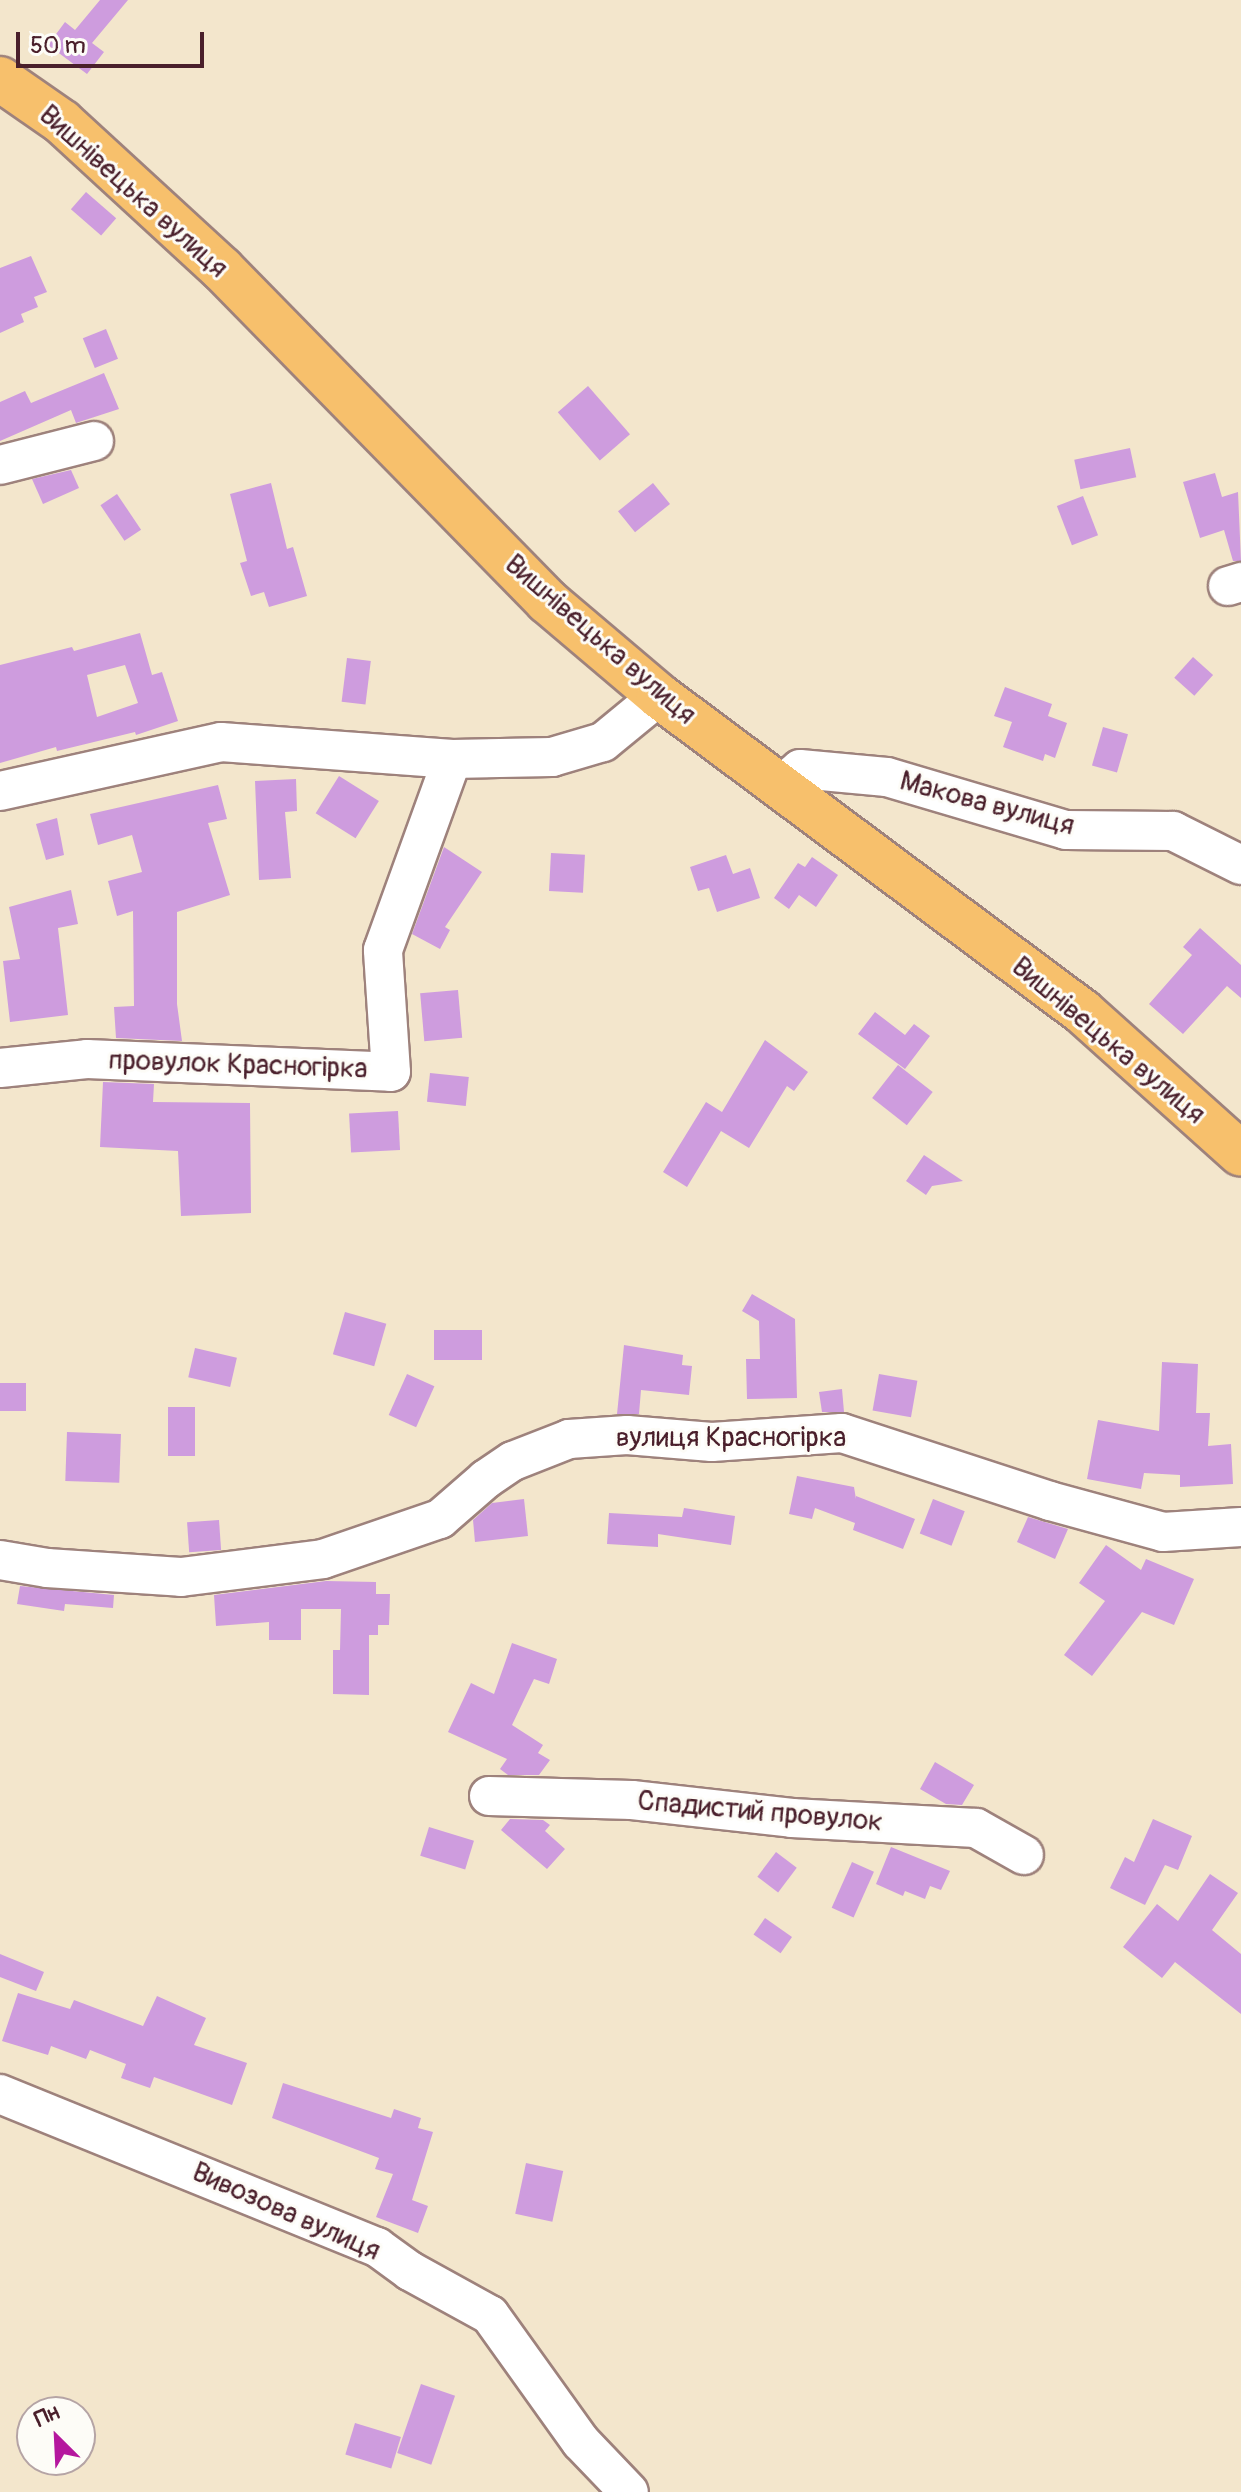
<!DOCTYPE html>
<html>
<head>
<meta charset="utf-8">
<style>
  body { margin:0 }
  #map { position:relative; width:1241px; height:2492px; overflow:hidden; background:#f3e6cc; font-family:Pangolin,sans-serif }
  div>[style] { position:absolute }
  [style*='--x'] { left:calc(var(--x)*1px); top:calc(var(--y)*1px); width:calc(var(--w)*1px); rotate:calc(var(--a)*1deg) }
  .building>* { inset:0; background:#ce9cde; transform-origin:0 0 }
  .roads { filter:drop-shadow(2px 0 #9e827c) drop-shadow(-2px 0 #9e827c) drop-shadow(0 2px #9e827c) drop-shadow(0 -2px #9e827c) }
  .minor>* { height:38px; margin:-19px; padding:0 19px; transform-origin:19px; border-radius:19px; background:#fff }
  .major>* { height:44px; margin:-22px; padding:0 22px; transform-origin:22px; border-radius:22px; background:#f7c06c }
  span { translate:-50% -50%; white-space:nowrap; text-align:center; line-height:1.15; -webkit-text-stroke:6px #fdfcf7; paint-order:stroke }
  .street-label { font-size:28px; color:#4a1f2b }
  .north { position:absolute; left:16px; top:2396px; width:80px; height:80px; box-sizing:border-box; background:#fdfcf7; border:2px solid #b5a4a5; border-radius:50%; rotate:336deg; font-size:22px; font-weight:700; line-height:32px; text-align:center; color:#4a1f2b }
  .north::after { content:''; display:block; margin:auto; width:28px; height:36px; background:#b5179e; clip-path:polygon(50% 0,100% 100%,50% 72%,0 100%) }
  .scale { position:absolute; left:16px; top:32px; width:188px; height:36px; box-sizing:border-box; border:4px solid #4a1f2b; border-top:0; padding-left:10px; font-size:24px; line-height:28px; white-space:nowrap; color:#4a1f2b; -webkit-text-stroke:6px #fdfcf7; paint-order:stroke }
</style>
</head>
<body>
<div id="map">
  <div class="building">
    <i style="clip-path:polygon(100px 0,128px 0,92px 43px,104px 52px,87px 74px,48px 45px,65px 22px,75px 30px)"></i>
    <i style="left:86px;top:192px;width:40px;height:23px;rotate:41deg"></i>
    <i style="clip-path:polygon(31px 256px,47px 292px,34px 297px,38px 307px,21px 314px,24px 322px,0 333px,0 268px)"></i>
    <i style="left:106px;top:329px;width:32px;height:25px;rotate:68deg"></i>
    <i style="clip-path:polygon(104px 373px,119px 409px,76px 423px,71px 410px,0 441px,0 402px,25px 391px,31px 403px)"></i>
    <i style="left:588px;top:386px;width:64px;height:40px;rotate:49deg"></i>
    <i style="left:1130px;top:448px;width:30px;height:57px;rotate:78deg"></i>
    <i style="clip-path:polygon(71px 470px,79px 488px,43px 504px,32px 479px)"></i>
    <i style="clip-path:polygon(1215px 473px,1222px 497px,1238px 492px,1241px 561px,1233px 561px,1224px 530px,1200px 538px,1183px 482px)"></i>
    <i style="clip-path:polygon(271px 483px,287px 549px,293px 547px,307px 596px,269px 607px,264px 592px,251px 596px,240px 563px,247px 561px,230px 494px)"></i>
    <i style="left:653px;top:483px;width:27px;height:45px;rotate:51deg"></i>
    <i style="left:117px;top:494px;width:43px;height:20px;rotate:56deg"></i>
    <i style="left:1083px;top:496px;width:42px;height:28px;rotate:69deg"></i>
    <i style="clip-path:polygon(evenodd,140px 633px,152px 675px,162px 672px,178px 721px,136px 735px,135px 732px,57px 751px,56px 747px,0 763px,0 665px,72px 647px,74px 651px,140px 633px,125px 665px,138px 703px,97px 717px,87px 675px,125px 665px)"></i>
    <i style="left:1193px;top:657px;width:27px;height:28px;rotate:42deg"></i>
    <i style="left:347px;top:658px;width:24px;height:44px;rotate:7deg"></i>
    <i style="clip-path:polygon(1005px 687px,1052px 704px,1048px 716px,1067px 723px,1055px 758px,1045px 754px,1043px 761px,1003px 747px,1012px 722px,994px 716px)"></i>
    <i style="left:1103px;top:727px;width:26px;height:40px;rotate:16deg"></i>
    <i style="left:339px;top:776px;width:47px;height:44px;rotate:32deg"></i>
    <i style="clip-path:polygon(296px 779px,297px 811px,285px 812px,291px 878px,259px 880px,255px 781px)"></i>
    <i style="clip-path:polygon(218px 785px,227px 819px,208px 823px,230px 895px,177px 912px,177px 1004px,182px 1041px,116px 1038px,114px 1007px,134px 1006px,133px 911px,117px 916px,108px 881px,142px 872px,132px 835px,98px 845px,90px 814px)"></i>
    <i style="clip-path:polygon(57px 818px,64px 855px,46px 860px,36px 824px)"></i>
    <i style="clip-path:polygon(444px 847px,482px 872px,445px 927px,450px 930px,440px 949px,412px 934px)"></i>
    <i style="left:551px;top:853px;width:34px;height:38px;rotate:3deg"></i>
    <i style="clip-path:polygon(726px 855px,733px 874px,750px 868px,760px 898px,717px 912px,709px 888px,698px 891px,690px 867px)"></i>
    <i style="clip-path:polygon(812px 857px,838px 875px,816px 907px,799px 895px,789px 909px,774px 898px,798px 863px,805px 867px)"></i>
    <i style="clip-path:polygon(71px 890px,78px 924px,58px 928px,68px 1015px,10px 1022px,3px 961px,20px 959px,9px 907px)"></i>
    <i style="clip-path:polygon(1200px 928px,1241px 965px,1241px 998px,1227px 986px,1183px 1034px,1149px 1004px,1192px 955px,1183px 947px)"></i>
    <i style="left:458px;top:990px;width:48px;height:38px;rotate:85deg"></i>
    <i style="clip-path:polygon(875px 1012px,905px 1035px,914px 1024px,930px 1036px,905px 1069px,858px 1034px)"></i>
    <i style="clip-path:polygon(765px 1040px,808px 1072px,794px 1091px,787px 1086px,749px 1148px,721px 1131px,687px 1187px,663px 1172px,706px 1102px,722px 1112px)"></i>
    <i style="left:898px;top:1065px;width:44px;height:42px;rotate:38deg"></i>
    <i style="left:430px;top:1073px;width:39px;height:29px;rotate:6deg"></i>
    <i style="clip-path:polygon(103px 1082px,154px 1084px,153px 1102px,250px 1103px,251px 1213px,181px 1216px,178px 1151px,100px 1147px)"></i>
    <i style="left:398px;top:1111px;width:39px;height:49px;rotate:87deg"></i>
    <i style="clip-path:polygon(924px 1155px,963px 1181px,932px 1186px,926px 1195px,906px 1181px)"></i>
    <i style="clip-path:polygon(752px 1294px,795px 1319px,797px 1398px,747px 1399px,746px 1359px,760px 1359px,759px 1321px,742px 1311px)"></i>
    <i style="left:345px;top:1312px;width:43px;height:44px;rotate:16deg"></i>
    <i style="left:434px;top:1330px;width:48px;height:30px"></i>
    <i style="clip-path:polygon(624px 1345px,683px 1355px,682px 1365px,692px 1366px,689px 1395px,641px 1390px,639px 1414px,617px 1414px)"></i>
    <i style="left:195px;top:1348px;width:43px;height:30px;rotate:13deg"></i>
    <i style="clip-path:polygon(1162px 1362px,1198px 1364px,1196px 1413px,1210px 1413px,1208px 1446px,1231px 1444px,1233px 1484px,1180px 1487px,1180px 1475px,1144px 1473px,1141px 1489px,1087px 1479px,1098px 1420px,1159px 1431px)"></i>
    <i style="left:407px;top:1374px;width:30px;height:45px;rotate:24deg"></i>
    <i style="left:879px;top:1374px;width:39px;height:37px;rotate:10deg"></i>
    <i style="left:0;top:1383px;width:26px;height:28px"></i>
    <i style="clip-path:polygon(842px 1389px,844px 1412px,822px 1412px,819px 1392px)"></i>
    <i style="left:168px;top:1407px;width:27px;height:49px"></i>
    <i style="left:67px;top:1432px;width:54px;height:49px;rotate:2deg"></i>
    <i style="clip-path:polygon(797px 1476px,854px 1487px,856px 1499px,856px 1496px,915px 1519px,903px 1549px,853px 1530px,855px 1523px,815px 1508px,812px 1519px,789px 1514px)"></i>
    <i style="clip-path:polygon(524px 1499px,528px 1536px,475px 1542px,473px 1520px,492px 1503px)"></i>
    <i style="left:933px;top:1499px;width:34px;height:37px;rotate:21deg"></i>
    <i style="clip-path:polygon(684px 1508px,735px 1516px,731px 1545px,658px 1534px,658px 1547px,607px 1544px,609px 1513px,682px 1517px)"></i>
    <i style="clip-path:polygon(1028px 1517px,1068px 1529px,1055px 1559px,1017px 1542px)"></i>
    <i style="left:219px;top:1520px;width:30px;height:32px;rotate:86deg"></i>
    <i style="clip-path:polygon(1106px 1545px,1141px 1570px,1146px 1559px,1194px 1579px,1174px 1625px,1142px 1612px,1092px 1676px,1064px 1655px,1105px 1601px,1079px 1583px)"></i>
    <i style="clip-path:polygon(326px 1581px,376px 1582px,376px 1594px,390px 1594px,389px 1625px,378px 1625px,378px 1635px,369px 1635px,369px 1695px,333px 1694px,333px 1650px,340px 1650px,341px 1609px,301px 1609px,301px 1640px,269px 1640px,269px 1622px,216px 1626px,214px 1595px)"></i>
    <i style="clip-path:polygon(20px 1586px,114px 1595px,113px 1608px,65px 1604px,64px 1611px,17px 1604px)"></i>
    <i style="clip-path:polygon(512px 1643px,557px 1659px,549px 1684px,534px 1679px,512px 1725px,543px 1745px,538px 1753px,550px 1760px,539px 1775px,508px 1775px,500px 1769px,507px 1759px,448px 1732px,471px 1683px,494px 1694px)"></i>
    <i style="clip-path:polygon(935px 1762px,974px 1785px,962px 1805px,946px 1804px,920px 1789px)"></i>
    <i style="clip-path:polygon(510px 1819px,543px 1820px,550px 1825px,545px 1831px,565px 1849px,547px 1869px,501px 1830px)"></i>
    <i style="clip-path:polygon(1153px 1819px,1192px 1836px,1178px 1870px,1165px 1865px,1145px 1905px,1110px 1888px,1125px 1857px,1134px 1862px)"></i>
    <i style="left:429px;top:1827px;width:47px;height:30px;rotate:17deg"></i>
    <i style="clip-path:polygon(891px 1847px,950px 1871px,941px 1890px,930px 1886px,925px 1899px,905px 1891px,903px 1896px,876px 1884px)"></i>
    <i style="left:776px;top:1852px;width:26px;height:31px;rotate:37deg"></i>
    <i style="left:852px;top:1862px;width:24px;height:50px;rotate:24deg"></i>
    <i style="clip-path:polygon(1210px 1874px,1238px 1893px,1212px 1930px,1241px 1954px,1241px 2014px,1175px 1962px,1162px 1978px,1123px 1947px,1157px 1904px,1178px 1921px)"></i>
    <i style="left:765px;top:1918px;width:33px;height:20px;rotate:35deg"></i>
    <i style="clip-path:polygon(0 1954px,44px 1972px,36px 1991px,0 1977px)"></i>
    <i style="clip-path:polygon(18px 1993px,70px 2009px,74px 2000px,143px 2026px,157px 1996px,206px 2018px,194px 2045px,247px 2063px,232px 2105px,154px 2077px,150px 2088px,121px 2078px,126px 2064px,90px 2050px,86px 2059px,51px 2046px,48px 2055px,2px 2041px)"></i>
    <i style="clip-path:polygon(283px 2083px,391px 2118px,394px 2109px,421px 2118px,418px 2128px,433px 2132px,412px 2200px,428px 2206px,418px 2233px,376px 2217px,393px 2174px,375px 2169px,379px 2158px,272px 2118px)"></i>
    <i style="left:526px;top:2163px;width:38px;height:52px;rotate:12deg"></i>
    <i style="left:421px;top:2384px;width:36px;height:73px;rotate:19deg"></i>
    <i style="left:355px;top:2423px;width:48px;height:33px;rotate:17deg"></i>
  </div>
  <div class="roads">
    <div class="minor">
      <i style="--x:0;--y:465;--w:97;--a:-14.3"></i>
      <i style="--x:1228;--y:586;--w:14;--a:-17"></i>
      <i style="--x:780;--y:786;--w:26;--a:-40"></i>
      <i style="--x:800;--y:769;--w:87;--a:5.3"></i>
      <i style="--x:887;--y:777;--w:187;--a:16.5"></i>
      <i style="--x:1066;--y:830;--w:107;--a:0.5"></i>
      <i style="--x:1173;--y:831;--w:76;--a:26.6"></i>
      <i style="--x:0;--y:791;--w:226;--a:-12.5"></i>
      <i style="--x:221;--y:742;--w:232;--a:4.2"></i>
      <i style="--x:452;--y:759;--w:100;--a:-1.1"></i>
      <i style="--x:552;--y:757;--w:53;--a:-16.4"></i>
      <i style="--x:603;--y:742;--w:72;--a:-39.4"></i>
      <i style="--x:0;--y:1068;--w:87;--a:-5.9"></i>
      <i style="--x:87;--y:1059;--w:304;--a:2.4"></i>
      <i style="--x:391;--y:1072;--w:122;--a:-93.8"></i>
      <i style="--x:383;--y:950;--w:203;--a:-70.1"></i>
      <i style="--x:0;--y:1560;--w:48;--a:9.7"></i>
      <i style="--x:47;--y:1568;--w:134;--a:3.8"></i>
      <i style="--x:181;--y:1577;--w:143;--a:-7.2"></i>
      <i style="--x:323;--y:1559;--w:124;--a:-18.9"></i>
      <i style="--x:440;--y:1519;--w:61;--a:-41"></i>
      <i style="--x:486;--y:1479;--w:32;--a:-34"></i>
      <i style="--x:513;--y:1461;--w:60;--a:-21.4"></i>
      <i style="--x:569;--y:1439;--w:58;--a:-3.9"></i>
      <i style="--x:627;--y:1435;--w:85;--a:4.7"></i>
      <i style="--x:712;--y:1442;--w:130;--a:-4"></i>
      <i style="--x:842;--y:1433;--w:219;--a:18.1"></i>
      <i style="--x:1050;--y:1501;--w:117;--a:15.3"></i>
      <i style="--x:1163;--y:1532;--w:78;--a:-3.7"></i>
      <i style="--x:489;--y:1796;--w:143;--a:1.6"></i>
      <i style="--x:632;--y:1800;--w:161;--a:6.4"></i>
      <i style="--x:792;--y:1818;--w:184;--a:3.1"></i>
      <i style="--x:976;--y:1828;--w:55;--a:29.4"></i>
      <i style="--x:0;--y:2094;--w:407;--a:22.1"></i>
      <i style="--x:377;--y:2247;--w:41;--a:36"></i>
      <i style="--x:410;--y:2271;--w:91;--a:28.8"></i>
      <i style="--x:490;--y:2315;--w:156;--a:54.4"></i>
      <i style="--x:581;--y:2442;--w:69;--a:46.2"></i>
    </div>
    <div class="major">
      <i style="--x:0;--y:79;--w:75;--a:34.7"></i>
      <i style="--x:62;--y:122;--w:217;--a:42.6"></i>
      <i style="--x:222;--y:269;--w:465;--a:45.6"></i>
      <i style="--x:547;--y:601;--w:147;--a:40.3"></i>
      <i style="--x:659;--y:696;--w:529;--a:36.7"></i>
      <i style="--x:1083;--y:1012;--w:212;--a:41.9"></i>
    </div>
  </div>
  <div class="street-label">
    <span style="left:133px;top:192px;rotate:42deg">Вишнівецька вулиця</span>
    <span style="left:600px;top:640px;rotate:41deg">Вишнівецька вулиця</span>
    <span style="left:987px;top:804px;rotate:15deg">Макова вулиця</span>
    <span style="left:1108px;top:1041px;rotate:40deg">Вишнівецька вулиця</span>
    <span style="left:238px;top:1065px;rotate:2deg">провулок Красногірка</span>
    <span style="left:731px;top:1438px">вулиця Красногірка</span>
    <span style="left:760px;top:1812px;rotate:5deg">Спадистий провулок</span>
    <span style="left:286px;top:2212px;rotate:24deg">Вивозова вулиця</span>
  </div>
  <div class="north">Пн</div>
  <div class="scale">50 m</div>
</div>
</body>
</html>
